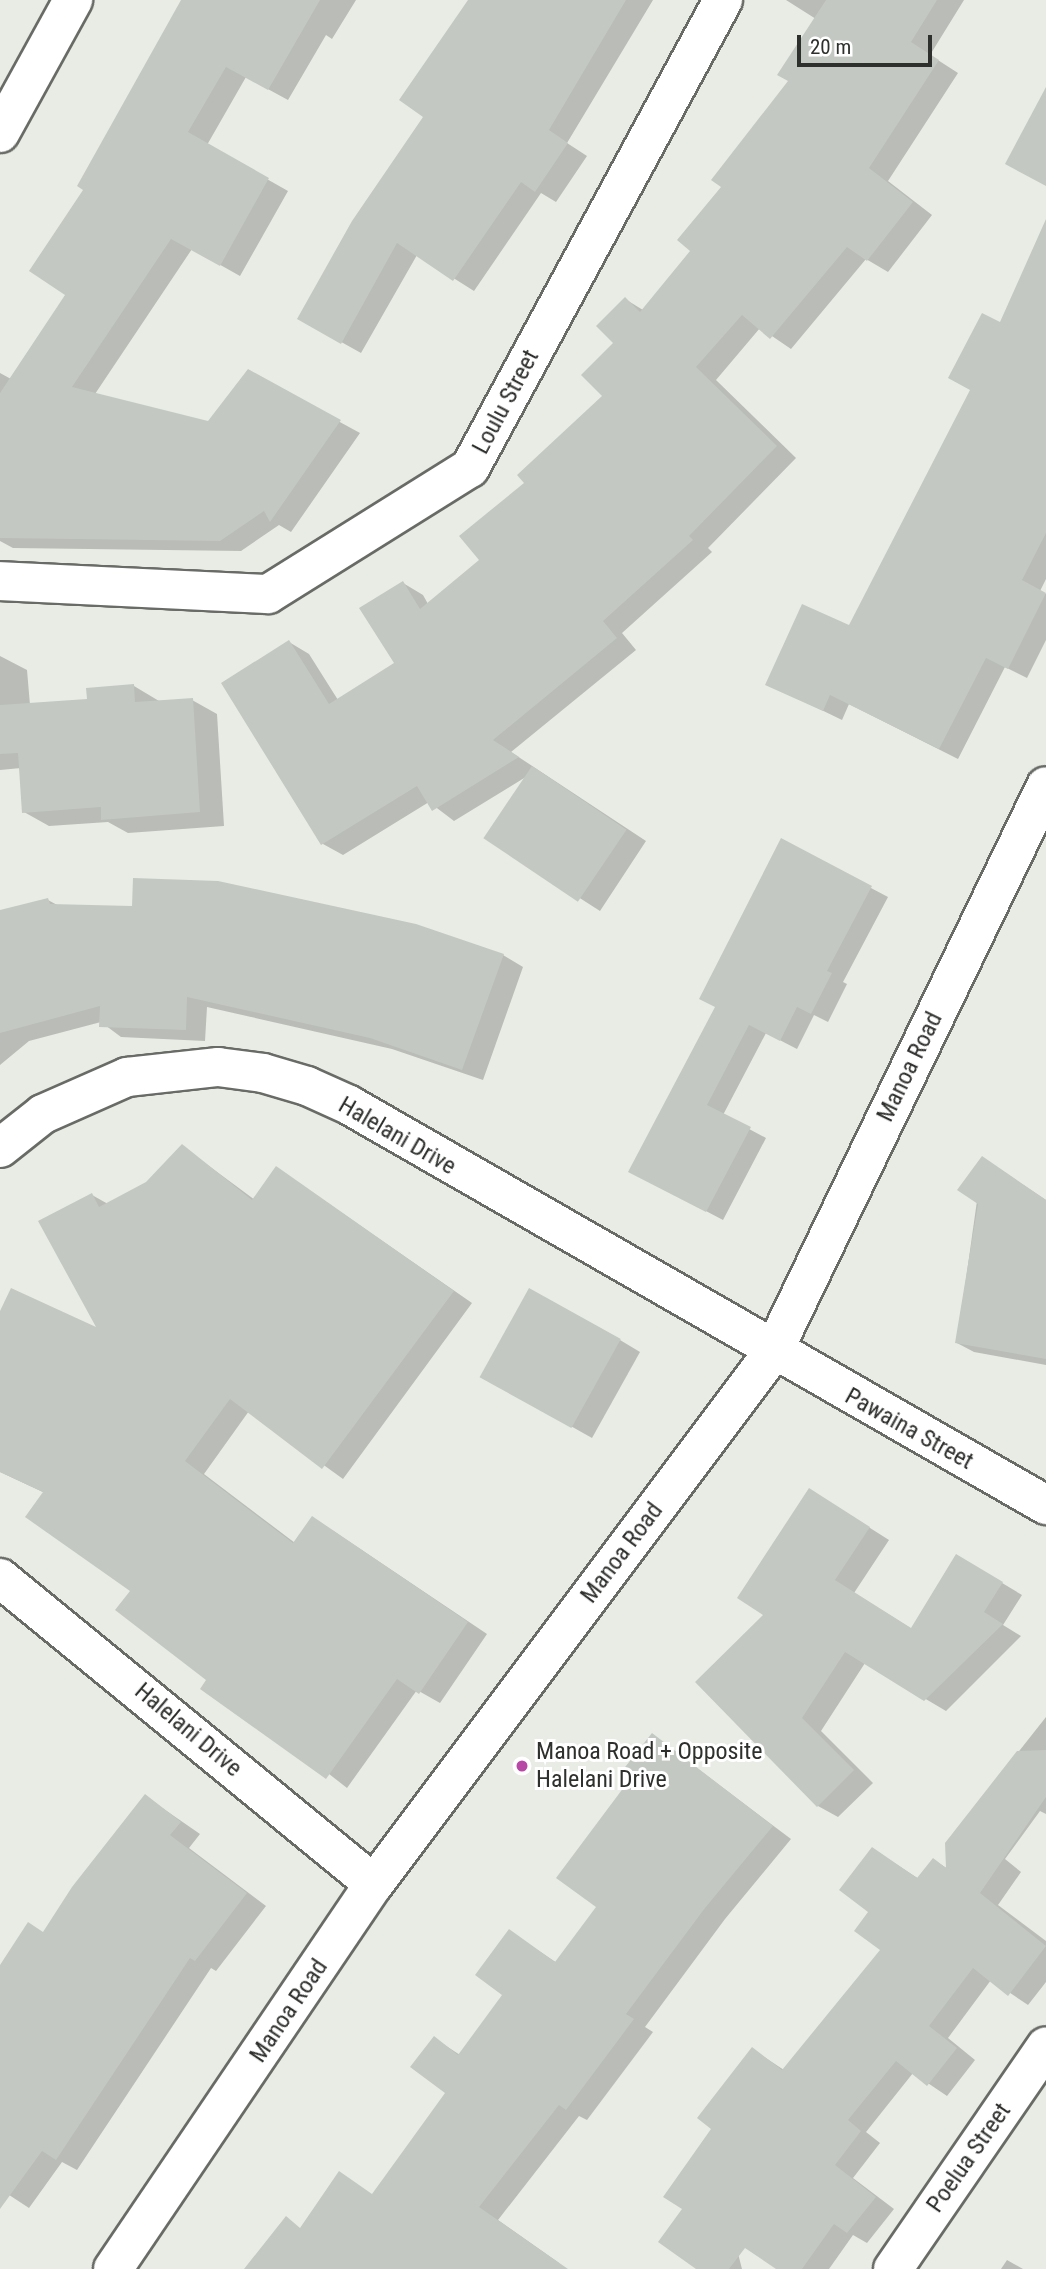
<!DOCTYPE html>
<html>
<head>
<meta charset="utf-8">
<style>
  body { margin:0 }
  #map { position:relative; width:1046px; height:2269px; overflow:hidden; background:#e8ece5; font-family:"Roboto Condensed",sans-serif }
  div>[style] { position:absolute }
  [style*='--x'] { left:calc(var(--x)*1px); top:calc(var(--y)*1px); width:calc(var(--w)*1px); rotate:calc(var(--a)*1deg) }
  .shadow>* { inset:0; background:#0003 }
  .building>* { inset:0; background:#c4c8c2; transform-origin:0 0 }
  .roads { filter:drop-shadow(2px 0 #686b66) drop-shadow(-2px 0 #686b66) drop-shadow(0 2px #686b66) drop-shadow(0 -2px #686b66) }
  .minor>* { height:38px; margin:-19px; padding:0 19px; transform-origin:19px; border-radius:19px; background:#fff }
  .dots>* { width:19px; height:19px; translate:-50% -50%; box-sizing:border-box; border:4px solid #fff; border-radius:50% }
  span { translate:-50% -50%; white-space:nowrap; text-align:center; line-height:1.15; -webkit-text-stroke:6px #fff; paint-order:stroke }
  .street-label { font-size:24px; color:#2e302d }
  .poi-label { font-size:24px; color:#2e302d }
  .left { translate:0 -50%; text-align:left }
  .scale { position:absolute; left:797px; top:35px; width:135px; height:32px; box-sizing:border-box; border:4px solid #2e302d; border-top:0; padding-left:9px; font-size:21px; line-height:24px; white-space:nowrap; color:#2e302d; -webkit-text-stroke:5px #fff; paint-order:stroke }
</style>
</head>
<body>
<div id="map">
  <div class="shadow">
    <i style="clip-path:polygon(184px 0,356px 0,332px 39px,326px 35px,288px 100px,246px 77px,207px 145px,288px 191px,240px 276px,192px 249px,95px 394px,209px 423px,248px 372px,360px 433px,291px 532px,279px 525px,241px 551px,13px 548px,0 541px,0 373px,11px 379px,67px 295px,86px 189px)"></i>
    <i style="clip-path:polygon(470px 0,653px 0,567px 143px,587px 156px,556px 202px,541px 193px,474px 291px,417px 255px,361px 353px,300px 319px,426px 116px)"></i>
    <i style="clip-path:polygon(786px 0,964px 0,930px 55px,958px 73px,888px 181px,932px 215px,888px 272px,866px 259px,791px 349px,760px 328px,716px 380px,796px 458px,708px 548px,712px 552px,622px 633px,636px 650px,511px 752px,646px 841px,600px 911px,486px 838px,529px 775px,454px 821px,429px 802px,343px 855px,323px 844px,289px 642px,309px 654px,338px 700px,396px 664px,403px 583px,423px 595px,428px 604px,482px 560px,526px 483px,605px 396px,625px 299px,643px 310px,692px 251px,723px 187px,790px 81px,816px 19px)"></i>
    <i style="clip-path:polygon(1046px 223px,1046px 579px,1040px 591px,1046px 594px,1046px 640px,1027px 678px,1005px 667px,958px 759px,849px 704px,842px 720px,768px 684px,849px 627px,972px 390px)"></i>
    <i style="clip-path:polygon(0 656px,27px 670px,30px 705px,89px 701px,134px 686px,159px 701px,192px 700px,217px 714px,224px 826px,128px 833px,108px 822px,49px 826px,24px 812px,21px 768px,0 770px)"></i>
    <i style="clip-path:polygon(782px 841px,888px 897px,843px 982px,847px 984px,828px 1022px,814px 1015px,797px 1049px,766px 1033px,723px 1115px,766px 1138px,723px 1220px,647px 1180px)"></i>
    <i style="clip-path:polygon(48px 900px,59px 906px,503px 955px,523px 967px,483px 1080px,392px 1049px,207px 1007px,205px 1041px,121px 1037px,101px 1022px,29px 1041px,0 1065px,0 912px)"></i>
    <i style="clip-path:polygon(182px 1146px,255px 1200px,277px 1168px,472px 1303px,343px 1479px,249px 1411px,204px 1474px,295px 1543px,332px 1530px,487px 1634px,440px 1703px,417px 1690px,347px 1788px,209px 1680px,45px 1493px,0 1472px,0 1315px,100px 1331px,92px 1195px,108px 1204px,147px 1184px)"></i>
    <i style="clip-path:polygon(983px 1158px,1046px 1200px,1046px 1365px,974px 1352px,957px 1343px)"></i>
    <i style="clip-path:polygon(620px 1340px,640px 1352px,592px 1438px,482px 1376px)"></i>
    <i style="clip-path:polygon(829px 1502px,889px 1540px,854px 1593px,912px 1629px,957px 1556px,1022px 1595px,1003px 1625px,1021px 1636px,946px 1711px,865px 1663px,821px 1731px,873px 1783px,838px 1817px,818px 1806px,766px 1614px)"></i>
    <i style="clip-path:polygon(1046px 1717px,1046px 1814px,1040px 1811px,1005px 1859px,1021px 1872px,998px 1905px,1046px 1941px,1046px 1982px,1028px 2005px,991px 1980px,948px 2038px,975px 2060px,947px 2096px,913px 2073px,866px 2132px,880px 2143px,853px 2178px,894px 2209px,867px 2243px,853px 2235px,829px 2269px,779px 2269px,734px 2238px,742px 2269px,699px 2269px,684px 2209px,713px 2129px,752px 2049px,784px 2070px,883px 1950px,871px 1911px,873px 1849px,919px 1879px,934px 1860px,948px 1869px,946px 1844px)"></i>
    <i style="clip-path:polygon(653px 1735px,791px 1839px,725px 1919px,645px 2027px,653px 2032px,587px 2120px,579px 2116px,498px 2220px,559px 2263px,555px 2269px,439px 2269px,448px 2093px,434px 2038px,460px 2055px,505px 1994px,509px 1931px,557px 1963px,599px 1907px,629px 1783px)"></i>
    <i style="clip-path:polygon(145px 1796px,200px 1834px,189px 1848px,266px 1906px,216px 1971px,211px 1968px,77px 2170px,62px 2162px,29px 2208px,0 2189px,0 1968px,44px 1934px)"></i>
    <i style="clip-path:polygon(1007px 2260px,1023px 2269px,1001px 2269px)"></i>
  </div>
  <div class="building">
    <i style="clip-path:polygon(181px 0,320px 0,268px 90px,226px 67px,188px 132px,269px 178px,220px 266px,171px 239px,72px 387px,208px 421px,248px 369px,341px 420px,270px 522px,264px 511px,220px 541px,0 538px,0 393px,65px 295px,29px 271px,83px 190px,77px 186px)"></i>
    <i style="clip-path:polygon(468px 0,626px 0,549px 130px,568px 143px,535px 192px,521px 182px,453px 281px,397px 243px,341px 344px,297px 319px,352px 221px,423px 117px,399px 100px)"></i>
    <i style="clip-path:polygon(826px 0,937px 0,911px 42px,939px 60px,869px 168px,913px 202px,867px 261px,847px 247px,770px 339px,742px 315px,696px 367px,777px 446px,689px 536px,693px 540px,603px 621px,617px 638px,493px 740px,519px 757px,432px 811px,417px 786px,321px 845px,221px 683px,289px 640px,329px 704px,394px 663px,359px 608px,403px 581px,420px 609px,479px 560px,459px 536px,524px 483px,517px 475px,602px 396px,581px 375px,613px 343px,596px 326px,625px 297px,640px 312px,690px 251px,677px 240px,721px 187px,711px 180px,788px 81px,777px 75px)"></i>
    <i style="clip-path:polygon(1046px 87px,1046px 186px,1005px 164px)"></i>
    <i style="clip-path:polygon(1046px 219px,1046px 533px,1022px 580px,1046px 593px,1008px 669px,986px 658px,939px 749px,830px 695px,823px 711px,765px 685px,802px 604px,849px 625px,970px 390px,948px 378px,982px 313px,1000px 322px)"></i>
    <i style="clip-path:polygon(134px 684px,135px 702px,193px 698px,200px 812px,101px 820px,101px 807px,22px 813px,18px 753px,0 754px,0 705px,87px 699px,86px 688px)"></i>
    <i style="left:532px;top:766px;width:114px;height:87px;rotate:34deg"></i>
    <i style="clip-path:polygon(781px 838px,872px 886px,827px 971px,832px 973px,811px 1014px,797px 1007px,780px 1041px,749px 1025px,707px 1105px,751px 1127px,706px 1212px,628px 1172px,715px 1007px,699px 999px)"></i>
    <i style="clip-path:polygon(133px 878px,218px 881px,416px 924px,504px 954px,462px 1070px,370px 1038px,187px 997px,186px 1030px,99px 1027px,100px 1006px,0 1033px,0 910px,48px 898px,50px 904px,132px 906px)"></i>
    <i style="clip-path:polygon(182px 1144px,252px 1200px,276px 1166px,454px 1291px,322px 1469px,230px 1399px,185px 1461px,293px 1543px,312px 1516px,468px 1622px,419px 1694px,397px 1679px,326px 1779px,200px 1689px,206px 1680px,115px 1610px,130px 1591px,25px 1517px,43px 1492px,0 1472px,0 1311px,11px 1288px,96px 1327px,38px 1221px,92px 1193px,99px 1207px,146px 1182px)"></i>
    <i style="clip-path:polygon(982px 1156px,1046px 1200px,1046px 1359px,955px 1343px,978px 1204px,957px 1190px)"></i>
    <i style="left:529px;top:1288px;width:105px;height:102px;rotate:29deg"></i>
    <i style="clip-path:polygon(809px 1488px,870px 1527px,835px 1580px,911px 1628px,956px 1554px,1003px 1582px,984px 1612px,1003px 1624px,924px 1701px,845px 1652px,802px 1718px,854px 1770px,817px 1807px,695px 1682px,763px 1615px,737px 1598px)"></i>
    <i style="clip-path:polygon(652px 1733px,773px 1826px,705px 1908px,626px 2014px,634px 2019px,566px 2110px,559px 2105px,479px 2207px,568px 2269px,244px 2269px,286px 2216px,300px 2228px,339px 2171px,372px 2194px,445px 2093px,410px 2067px,434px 2036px,458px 2055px,502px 1995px,475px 1975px,509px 1929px,555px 1962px,596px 1907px,556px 1878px,627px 1783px,618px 1776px)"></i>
    <i style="clip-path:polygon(1046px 1750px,1046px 1797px,980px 1893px,1046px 1946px,1008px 1996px,973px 1968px,929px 2026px,957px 2048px,927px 2086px,896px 2061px,848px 2120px,861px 2131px,835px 2165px,876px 2197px,847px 2233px,834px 2224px,802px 2269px,776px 2269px,745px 2248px,729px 2269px,696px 2269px,658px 2242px,682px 2209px,663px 2197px,711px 2129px,697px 2118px,752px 2047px,782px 2070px,880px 1950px,854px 1931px,868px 1912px,839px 1890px,872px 1847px,917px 1878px,933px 1858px,946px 1868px,945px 1843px,1017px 1751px)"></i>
    <i style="clip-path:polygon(145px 1794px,181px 1822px,170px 1835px,247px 1893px,195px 1961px,190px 1958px,56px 2160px,42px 2151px,0 2209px,0 1965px,28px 1922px,43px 1932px,72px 1887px)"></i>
  </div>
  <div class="roads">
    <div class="minor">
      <i style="--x:0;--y:133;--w:152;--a:-61.2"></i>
      <i style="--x:0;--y:581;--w:268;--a:2.8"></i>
      <i style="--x:268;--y:594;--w:238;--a:-32"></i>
      <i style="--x:470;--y:468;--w:532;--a:-61.6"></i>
      <i style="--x:0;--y:1148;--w:55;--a:-38.3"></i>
      <i style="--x:43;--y:1114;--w:92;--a:-23.8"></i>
      <i style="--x:127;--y:1077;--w:92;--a:-6.3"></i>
      <i style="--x:218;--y:1067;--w:45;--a:7.6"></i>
      <i style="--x:263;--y:1073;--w:46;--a:16.5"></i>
      <i style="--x:307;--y:1086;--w:46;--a:24.3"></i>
      <i style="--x:349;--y:1105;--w:804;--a:29.85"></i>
      <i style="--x:0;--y:1578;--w:483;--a:39.3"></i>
      <i style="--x:113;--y:2269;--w:465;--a:-55.9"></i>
      <i style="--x:374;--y:1884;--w:665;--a:-53.13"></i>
      <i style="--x:773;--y:1352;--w:628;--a:-64.25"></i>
      <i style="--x:893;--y:2269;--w:270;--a:-55.5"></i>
    </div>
  </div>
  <div class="dots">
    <i style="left:522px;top:1766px;background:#b848a6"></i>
  </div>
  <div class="street-label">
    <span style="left:506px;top:402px;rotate:-62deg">Loulu Street</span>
    <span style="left:910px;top:1067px;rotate:-64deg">Manoa Road</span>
    <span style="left:397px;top:1136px;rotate:30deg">Halelani Drive</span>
    <span style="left:909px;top:1429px;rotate:29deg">Pawaina Street</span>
    <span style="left:622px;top:1553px;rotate:-53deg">Manoa Road</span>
    <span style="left:188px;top:1730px;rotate:40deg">Halelani Drive</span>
    <span style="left:289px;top:2011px;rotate:-56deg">Manoa Road</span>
    <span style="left:969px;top:2158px;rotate:-55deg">Poelua Street</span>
  </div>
  <div class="poi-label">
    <span class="left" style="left:536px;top:1766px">Manoa Road + Opposite<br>Halelani Drive</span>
  </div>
  <div class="scale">20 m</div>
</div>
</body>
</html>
